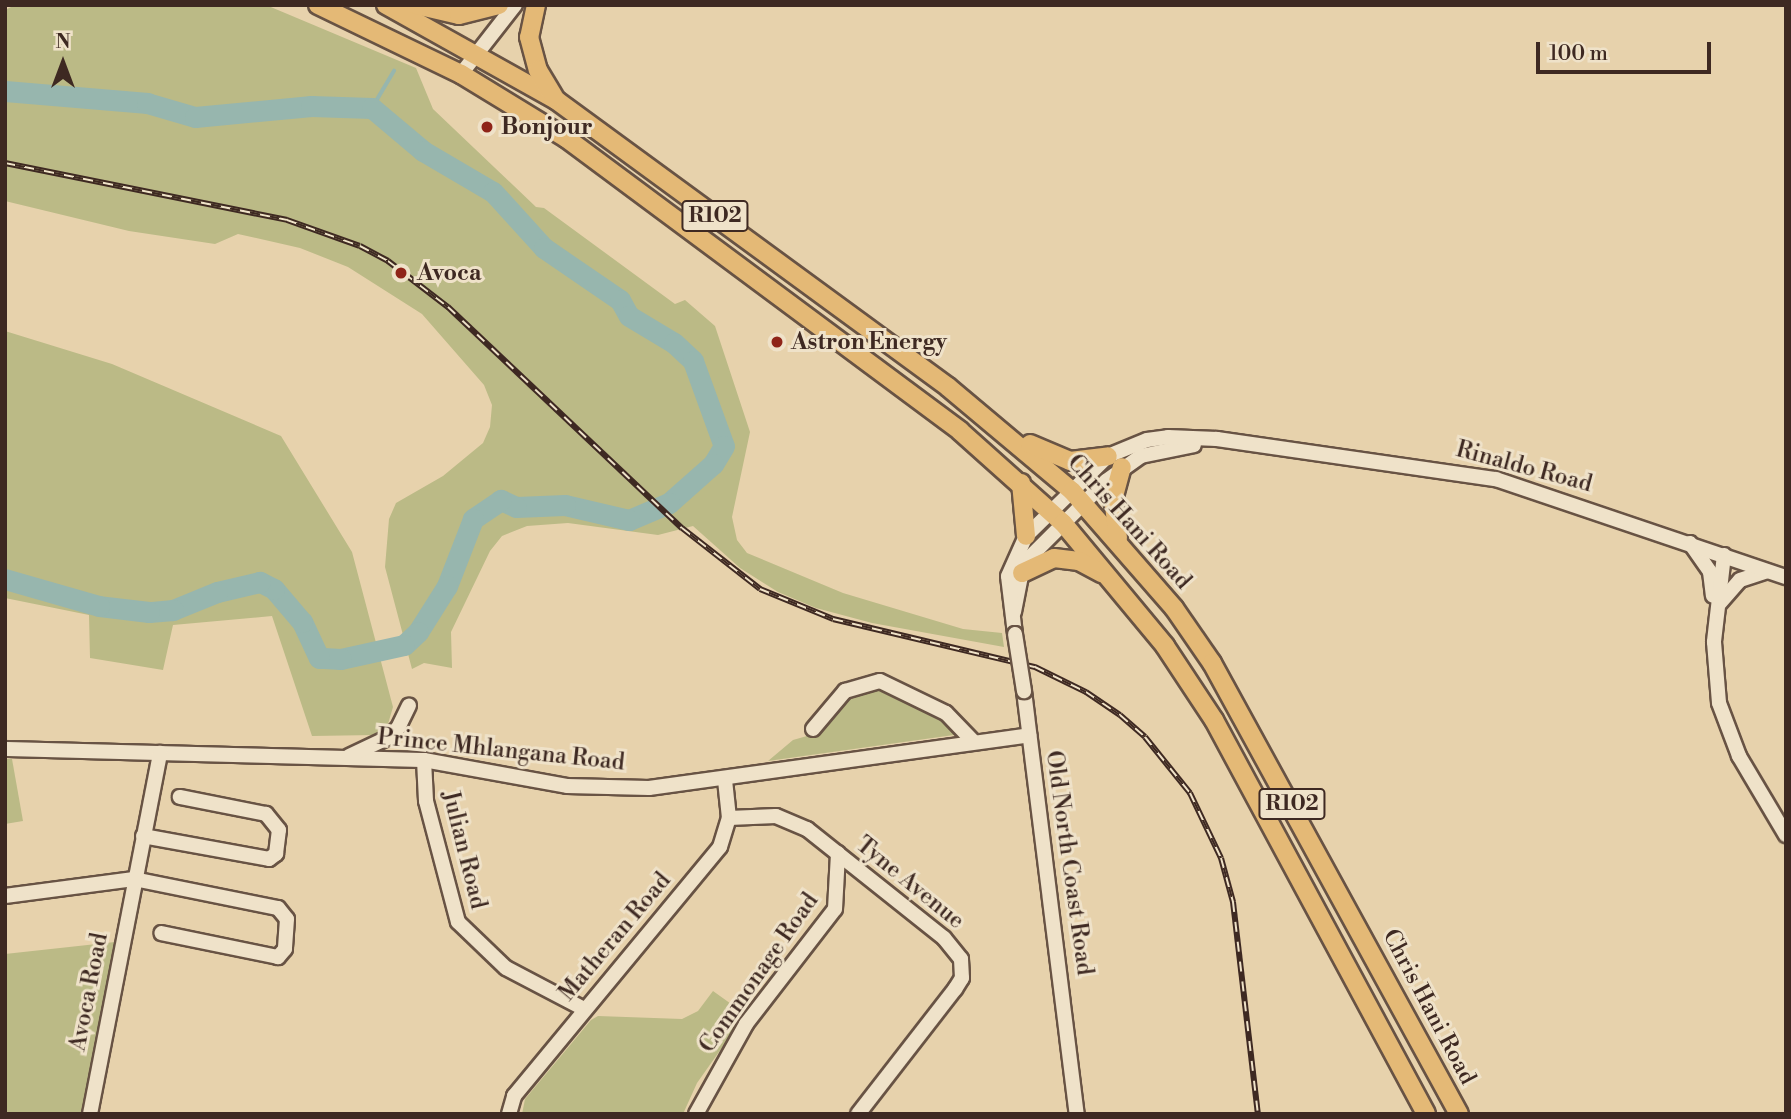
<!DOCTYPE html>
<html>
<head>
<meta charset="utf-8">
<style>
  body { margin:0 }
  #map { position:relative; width:1791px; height:1119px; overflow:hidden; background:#e7d2ac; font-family:"Libre Bodoni",serif }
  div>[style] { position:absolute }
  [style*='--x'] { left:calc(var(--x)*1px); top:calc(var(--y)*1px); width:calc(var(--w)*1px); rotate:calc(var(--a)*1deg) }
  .green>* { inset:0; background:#bbba86 }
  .stream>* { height:3.5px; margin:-1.75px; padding:0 1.75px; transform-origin:1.75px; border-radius:1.75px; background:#97b6ae }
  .river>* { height:21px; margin:-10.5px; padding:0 10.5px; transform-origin:10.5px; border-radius:10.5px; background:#97b6ae }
  .roads { filter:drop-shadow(2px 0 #685344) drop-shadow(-2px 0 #685344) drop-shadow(0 2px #685344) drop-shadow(0 -2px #685344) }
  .minor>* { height:14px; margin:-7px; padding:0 7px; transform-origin:7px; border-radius:7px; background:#efe2c9 }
  .major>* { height:18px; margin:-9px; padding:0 9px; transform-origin:9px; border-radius:9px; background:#e4b976 }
  .rail>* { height:6px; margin-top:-3px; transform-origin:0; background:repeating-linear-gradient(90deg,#efe2c9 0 10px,#3e2922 0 20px); box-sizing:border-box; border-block:2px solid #3e2922 }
  .bridges { filter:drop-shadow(2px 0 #685344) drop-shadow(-2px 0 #685344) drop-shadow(0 2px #685344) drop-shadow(0 -2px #685344) }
  .minor-bridge>* { height:14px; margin:-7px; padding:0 7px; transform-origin:7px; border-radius:7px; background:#efe2c9 }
  .dots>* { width:19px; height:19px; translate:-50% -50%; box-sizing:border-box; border:4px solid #efe2c9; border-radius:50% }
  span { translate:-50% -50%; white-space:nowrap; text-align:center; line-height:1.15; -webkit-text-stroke:6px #efe2c9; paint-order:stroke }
  .shield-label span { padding:2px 5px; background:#efe2c9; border:2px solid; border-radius:5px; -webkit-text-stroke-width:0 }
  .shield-label { font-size:21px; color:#3e2922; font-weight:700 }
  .poi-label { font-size:23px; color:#3e2922; font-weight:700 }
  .left { translate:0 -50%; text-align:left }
  .street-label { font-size:23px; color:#3e2922 }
  .frame { position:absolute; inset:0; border:7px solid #3e2922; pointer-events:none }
  .north { position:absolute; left:28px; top:28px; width:70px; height:70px; -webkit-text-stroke:5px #efe2c9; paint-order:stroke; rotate:0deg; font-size:19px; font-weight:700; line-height:28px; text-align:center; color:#3e2922 }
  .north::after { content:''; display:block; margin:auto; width:24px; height:32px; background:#3e2922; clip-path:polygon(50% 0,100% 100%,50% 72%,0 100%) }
  .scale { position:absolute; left:1536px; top:42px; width:175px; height:32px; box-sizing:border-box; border:4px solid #3e2922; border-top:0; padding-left:9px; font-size:21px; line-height:24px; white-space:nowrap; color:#3e2922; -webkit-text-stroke:5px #efe2c9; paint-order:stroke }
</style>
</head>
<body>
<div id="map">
  <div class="green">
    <i style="clip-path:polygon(15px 5px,266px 5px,416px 68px,433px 109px,536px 207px,544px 208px,675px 304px,685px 300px,715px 326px,750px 432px,732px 517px,737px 540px,747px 553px,843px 593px,963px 629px,1002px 633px,1004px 647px,872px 623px,816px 608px,778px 592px,740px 568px,693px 526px,658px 535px,568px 523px,527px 526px,502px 536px,490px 551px,451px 632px,452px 668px,424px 663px,412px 669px,385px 567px,389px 519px,396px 503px,443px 476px,483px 443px,490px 427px,492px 405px,484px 385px,422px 314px,348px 267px,300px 248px,238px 234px,215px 244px,129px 231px,5px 201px,5px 10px)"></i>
    <i style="clip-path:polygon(5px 331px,112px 364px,281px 436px,352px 552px,393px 707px,388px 724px,375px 735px,312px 736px,272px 616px,173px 625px,163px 670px,90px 658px,89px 615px,5px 598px)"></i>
    <i style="clip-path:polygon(875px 689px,947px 722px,961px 734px,768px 761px,793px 740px,821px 732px,847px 697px)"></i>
    <i style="clip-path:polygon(5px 759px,12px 759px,23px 821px,5px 824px)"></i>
    <i style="clip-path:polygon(115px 942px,83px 1114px,5px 1114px,5px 954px)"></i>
    <i style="clip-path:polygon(713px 991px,741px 1011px,743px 1018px,697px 1083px,683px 1114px,522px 1114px,525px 1099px,591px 1020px,598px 1016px,682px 1019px,698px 1011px)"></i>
  </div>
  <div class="stream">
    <i style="--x:372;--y:108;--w:43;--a:-59.3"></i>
  </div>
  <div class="river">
    <i style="--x:5;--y:91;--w:143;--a:4.8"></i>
    <i style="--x:147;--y:103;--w:50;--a:16.3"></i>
    <i style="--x:195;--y:117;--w:117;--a:-5.4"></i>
    <i style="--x:311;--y:106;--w:61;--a:1.9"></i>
    <i style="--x:372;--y:108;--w:67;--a:40.1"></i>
    <i style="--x:423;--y:151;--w:81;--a:30.4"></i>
    <i style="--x:493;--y:192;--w:76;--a:47.7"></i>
    <i style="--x:544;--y:248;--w:92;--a:34.4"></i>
    <i style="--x:620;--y:300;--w:18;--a:61"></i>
    <i style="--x:629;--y:316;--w:52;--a:31"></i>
    <i style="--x:674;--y:343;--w:26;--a:43"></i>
    <i style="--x:693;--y:361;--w:90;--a:70"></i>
    <i style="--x:724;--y:446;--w:21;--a:121"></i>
    <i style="--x:713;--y:464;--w:59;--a:138.4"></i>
    <i style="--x:669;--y:503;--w:43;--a:157"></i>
    <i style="--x:629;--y:520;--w:66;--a:-166.8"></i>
    <i style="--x:565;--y:505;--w:49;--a:177.7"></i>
    <i style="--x:516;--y:507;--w:17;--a:-155"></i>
    <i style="--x:501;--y:500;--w:34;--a:146"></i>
    <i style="--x:473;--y:519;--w:72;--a:111.2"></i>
    <i style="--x:447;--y:586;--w:54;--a:122.2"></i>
    <i style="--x:418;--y:632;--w:19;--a:137"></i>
    <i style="--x:404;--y:645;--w:65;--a:167.5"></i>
    <i style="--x:341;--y:659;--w:22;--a:-177"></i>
    <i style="--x:319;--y:658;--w:40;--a:-115"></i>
    <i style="--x:302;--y:622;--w:43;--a:-130.3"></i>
    <i style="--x:274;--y:589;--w:16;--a:-153"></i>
    <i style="--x:260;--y:582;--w:44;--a:166.9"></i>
    <i style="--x:217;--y:592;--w:48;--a:157.8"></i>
    <i style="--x:173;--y:610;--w:24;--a:175"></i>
    <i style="--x:149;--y:612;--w:50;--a:-173.2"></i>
    <i style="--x:99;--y:606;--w:98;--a:-164"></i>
  </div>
  <div class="roads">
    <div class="minor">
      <i style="--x:461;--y:74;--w:88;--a:-52"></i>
      <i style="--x:1690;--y:543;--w:35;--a:55"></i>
      <i style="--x:1710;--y:572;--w:24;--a:83"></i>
      <i style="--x:1724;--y:555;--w:88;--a:96.6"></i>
      <i style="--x:1714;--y:642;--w:61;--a:85.3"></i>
      <i style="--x:1719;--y:703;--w:57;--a:69.3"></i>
      <i style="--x:1739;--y:756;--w:92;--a:59.3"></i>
      <i style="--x:1720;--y:603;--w:30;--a:-49"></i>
      <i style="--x:1740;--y:580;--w:28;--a:-18"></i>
      <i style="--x:1014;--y:612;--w:37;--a:-79"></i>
      <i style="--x:1021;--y:576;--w:21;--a:-65"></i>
      <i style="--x:1030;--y:557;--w:107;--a:-45"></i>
      <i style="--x:1106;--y:481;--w:43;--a:-35.5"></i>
      <i style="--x:1141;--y:456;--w:54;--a:-11.7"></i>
      <i style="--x:1015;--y:634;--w:58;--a:-96.9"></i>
      <i style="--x:1008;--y:576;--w:44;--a:-65.8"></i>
      <i style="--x:1026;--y:536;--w:115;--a:-44.3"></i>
      <i style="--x:1108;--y:456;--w:42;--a:-22.3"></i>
      <i style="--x:1147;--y:440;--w:21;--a:-8"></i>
      <i style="--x:1168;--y:437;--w:49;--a:2.3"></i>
      <i style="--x:1217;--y:439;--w:282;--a:8.2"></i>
      <i style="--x:1496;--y:479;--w:306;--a:18.7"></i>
      <i style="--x:1024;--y:691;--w:426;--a:82.9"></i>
      <i style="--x:813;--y:729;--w:50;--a:-49.9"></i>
      <i style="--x:845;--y:691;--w:36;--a:-16"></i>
      <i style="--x:880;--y:681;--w:73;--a:25.9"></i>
      <i style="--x:946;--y:713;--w:40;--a:46"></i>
      <i style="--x:5;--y:749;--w:419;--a:1.5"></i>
      <i style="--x:424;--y:760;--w:145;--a:10.3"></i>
      <i style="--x:567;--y:786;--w:82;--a:1.4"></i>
      <i style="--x:649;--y:788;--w:384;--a:-7.9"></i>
      <i style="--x:349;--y:756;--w:42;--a:-25.3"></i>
      <i style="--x:387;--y:738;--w:15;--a:-42"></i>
      <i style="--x:398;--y:728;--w:25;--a:-64"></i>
      <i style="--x:424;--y:760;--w:41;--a:87.2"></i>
      <i style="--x:426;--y:801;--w:125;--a:75.2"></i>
      <i style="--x:458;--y:922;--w:66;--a:43.8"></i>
      <i style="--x:506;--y:968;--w:88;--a:27.7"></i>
      <i style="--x:729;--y:818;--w:47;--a:-2.4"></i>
      <i style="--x:776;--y:816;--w:34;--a:23"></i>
      <i style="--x:807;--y:829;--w:175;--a:38.5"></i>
      <i style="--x:944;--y:938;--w:27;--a:51"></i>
      <i style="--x:961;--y:959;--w:19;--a:87"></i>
      <i style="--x:962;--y:978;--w:13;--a:122"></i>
      <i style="--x:955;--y:989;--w:158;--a:127.8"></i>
      <i style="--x:143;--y:836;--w:128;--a:10.3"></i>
      <i style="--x:269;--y:859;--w:9;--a:-36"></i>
      <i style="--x:276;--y:854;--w:24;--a:-83"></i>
      <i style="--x:279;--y:830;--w:21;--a:-129"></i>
      <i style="--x:266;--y:814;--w:88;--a:-168.8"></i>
      <i style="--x:5;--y:896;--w:130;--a:-7.5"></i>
      <i style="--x:134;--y:879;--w:147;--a:11.4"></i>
      <i style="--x:278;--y:908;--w:14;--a:51"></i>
      <i style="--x:287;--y:919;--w:30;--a:94"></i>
      <i style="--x:285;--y:949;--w:11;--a:131"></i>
      <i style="--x:278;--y:957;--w:119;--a:-168.4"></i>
      <i style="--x:90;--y:1114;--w:368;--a:-79"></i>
      <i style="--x:509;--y:1114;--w:19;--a:-74"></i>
      <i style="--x:514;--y:1096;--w:323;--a:-50.4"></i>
      <i style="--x:720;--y:847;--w:30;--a:-73"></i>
      <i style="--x:729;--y:818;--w:39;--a:-96"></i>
      <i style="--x:696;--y:1114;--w:103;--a:-60.9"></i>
      <i style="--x:746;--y:1024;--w:145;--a:-52.3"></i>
      <i style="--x:835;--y:909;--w:56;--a:-86.9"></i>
    </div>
    <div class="major">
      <i style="--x:318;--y:5;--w:159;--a:25.8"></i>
      <i style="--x:461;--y:74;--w:123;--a:31.4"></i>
      <i style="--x:566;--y:138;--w:491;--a:36.6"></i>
      <i style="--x:960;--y:431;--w:138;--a:41.8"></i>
      <i style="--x:1063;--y:523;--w:160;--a:50.3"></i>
      <i style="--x:1165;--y:646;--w:89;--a:56.5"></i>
      <i style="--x:1214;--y:720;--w:447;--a:61.7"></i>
      <i style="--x:386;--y:5;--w:195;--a:29.2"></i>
      <i style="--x:556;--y:100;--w:486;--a:36.2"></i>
      <i style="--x:948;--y:387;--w:162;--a:40"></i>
      <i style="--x:1072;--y:491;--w:155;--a:48.9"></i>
      <i style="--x:1174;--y:608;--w:67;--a:55.4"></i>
      <i style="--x:1212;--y:663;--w:514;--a:61.29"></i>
      <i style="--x:416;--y:5;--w:44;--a:13.1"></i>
      <i style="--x:459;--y:15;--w:41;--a:-14"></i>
      <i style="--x:536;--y:5;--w:33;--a:102"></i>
      <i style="--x:529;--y:37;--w:34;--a:75"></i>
      <i style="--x:538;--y:70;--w:31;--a:59"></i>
      <i style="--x:1030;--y:444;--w:43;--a:23"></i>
      <i style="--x:1070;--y:461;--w:38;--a:-7"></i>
      <i style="--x:1021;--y:483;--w:53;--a:84.6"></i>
      <i style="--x:1118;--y:538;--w:38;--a:-97"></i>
      <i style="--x:1113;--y:500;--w:34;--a:-75"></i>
      <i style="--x:1022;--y:573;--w:35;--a:-25"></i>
      <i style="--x:1054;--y:558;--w:25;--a:7"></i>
      <i style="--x:1079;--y:561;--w:26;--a:28"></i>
    </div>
  </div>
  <div class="rail">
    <i style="--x:5;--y:163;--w:288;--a:11.4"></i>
    <i style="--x:287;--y:220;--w:77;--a:19.6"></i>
    <i style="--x:360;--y:246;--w:32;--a:28"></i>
    <i style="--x:388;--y:261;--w:76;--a:37.5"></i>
    <i style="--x:448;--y:307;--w:322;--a:43.4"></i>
    <i style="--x:682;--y:528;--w:99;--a:38"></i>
    <i style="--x:760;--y:589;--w:79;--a:22.3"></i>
    <i style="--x:833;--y:619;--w:208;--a:13.4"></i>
    <i style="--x:1035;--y:667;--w:57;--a:26.1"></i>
    <i style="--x:1086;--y:692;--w:41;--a:34.1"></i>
    <i style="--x:1120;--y:715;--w:33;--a:41"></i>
    <i style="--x:1145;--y:737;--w:72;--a:51.2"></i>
    <i style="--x:1190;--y:793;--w:72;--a:64.5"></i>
    <i style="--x:1221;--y:858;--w:46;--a:74.7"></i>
    <i style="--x:1233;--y:902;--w:213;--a:83.3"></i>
  </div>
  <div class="bridges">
    <div class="minor-bridge">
      <i style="--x:1015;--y:634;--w:58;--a:81"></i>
    </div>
  </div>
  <div class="dots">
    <i style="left:487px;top:127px;background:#8f2418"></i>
    <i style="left:401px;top:273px;background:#8f2418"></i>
    <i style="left:777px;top:342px;background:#8f2418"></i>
  </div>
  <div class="shield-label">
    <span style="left:715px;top:216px">R102</span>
    <span style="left:1292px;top:804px">R102</span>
  </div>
  <div class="poi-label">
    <span class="left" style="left:501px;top:127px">Bonjour</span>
    <span class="left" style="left:417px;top:273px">Avoca</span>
    <span class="left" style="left:791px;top:342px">Astron Energy</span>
  </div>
  <div class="street-label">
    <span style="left:1524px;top:467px;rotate:15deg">Rinaldo Road</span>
    <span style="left:1129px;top:522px;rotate:48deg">Chris Hani Road</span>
    <span style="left:501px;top:750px;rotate:6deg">Prince Mhlangana Road</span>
    <span style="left:464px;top:850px;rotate:76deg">Julian Road</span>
    <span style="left:1069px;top:863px;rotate:82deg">Old North Coast Road</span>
    <span style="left:910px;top:883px;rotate:39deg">Tyne Avenue</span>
    <span style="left:615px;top:937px;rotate:-50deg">Matheran Road</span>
    <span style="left:759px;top:973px;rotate:-55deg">Commonage Road</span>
    <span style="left:89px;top:992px;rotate:-79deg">Avoca Road</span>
    <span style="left:1429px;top:1007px;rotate:62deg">Chris Hani Road</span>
  </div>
  <div class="frame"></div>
  <div class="north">N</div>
  <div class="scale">100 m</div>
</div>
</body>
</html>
